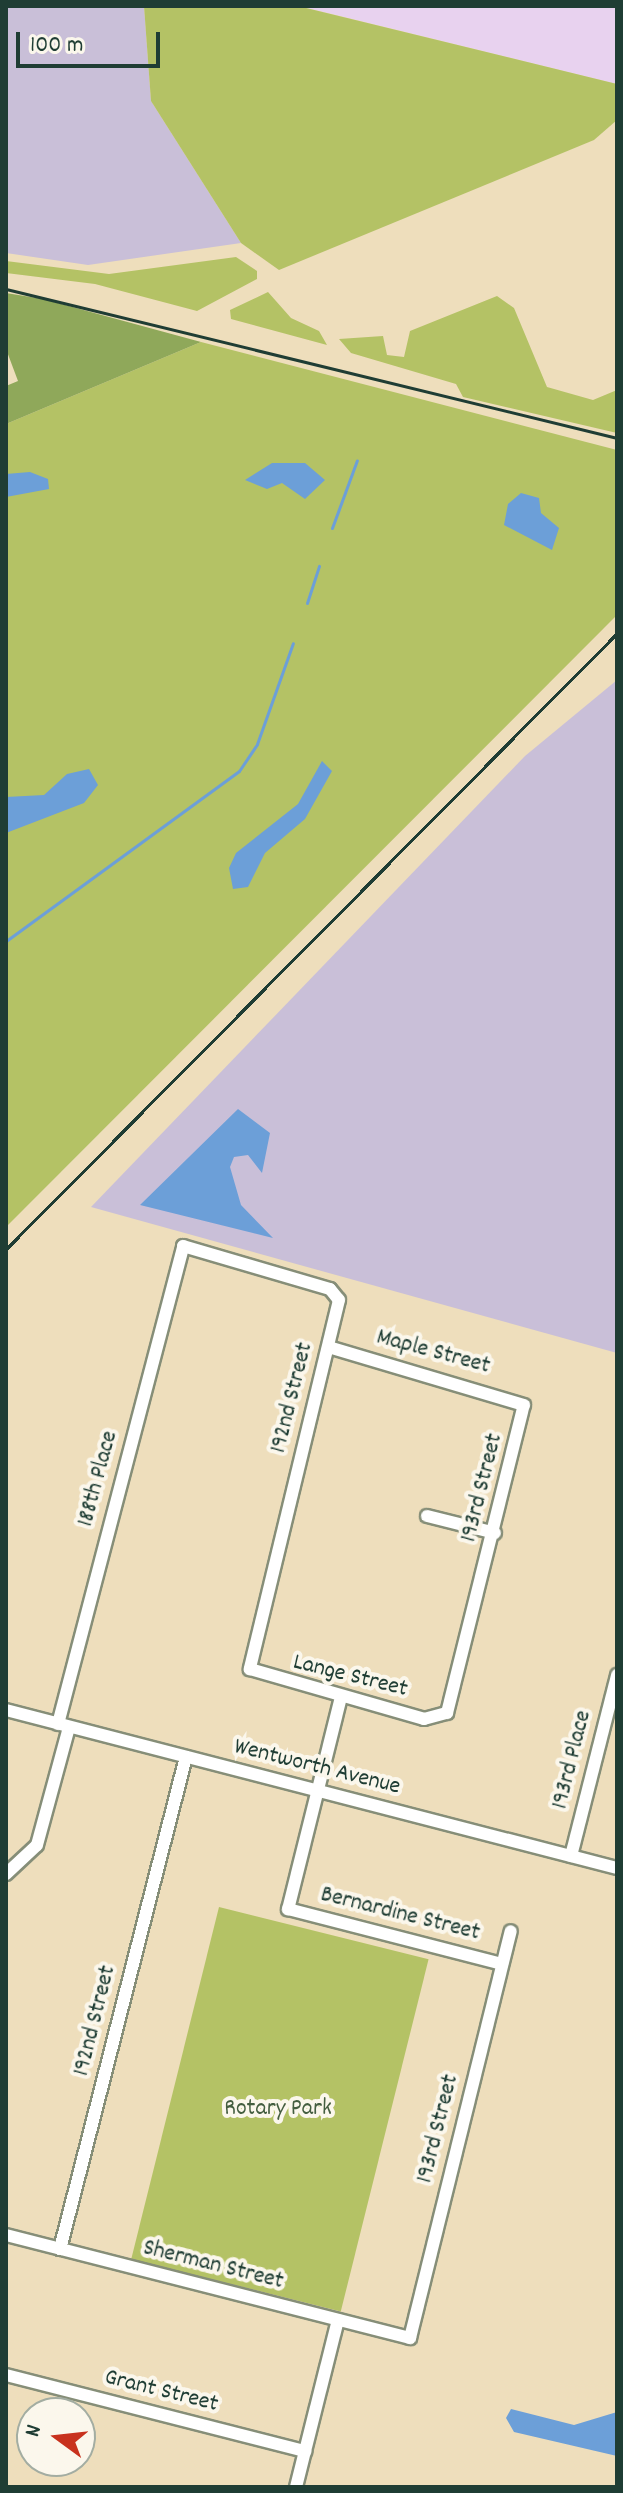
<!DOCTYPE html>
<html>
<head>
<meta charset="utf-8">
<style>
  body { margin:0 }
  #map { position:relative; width:623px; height:2493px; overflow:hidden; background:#eedebc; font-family:Dekko,sans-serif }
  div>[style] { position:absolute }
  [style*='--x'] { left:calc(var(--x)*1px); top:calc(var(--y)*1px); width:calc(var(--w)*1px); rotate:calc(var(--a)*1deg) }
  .built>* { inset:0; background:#e8d2ef }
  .industrial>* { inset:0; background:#c9bfd8 }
  .green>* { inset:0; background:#b4c265; transform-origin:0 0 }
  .forest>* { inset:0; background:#8fa85a }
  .water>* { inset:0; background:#6c9fd8 }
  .stream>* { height:3px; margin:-1.5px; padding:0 1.5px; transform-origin:1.5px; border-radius:1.5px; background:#6c9fd8 }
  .roads { filter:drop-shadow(2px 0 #868e78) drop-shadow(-2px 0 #868e78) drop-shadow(0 2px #868e78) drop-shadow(0 -2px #868e78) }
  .minor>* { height:12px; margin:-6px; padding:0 6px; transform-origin:6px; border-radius:6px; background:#fff }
  .rail>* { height:3px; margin:-1.5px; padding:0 1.5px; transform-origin:1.5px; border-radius:1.5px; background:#1f3d34 }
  span { translate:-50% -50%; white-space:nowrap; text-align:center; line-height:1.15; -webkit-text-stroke:8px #fbf7ec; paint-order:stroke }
  .street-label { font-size:24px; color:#1f3d34 }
  .park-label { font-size:24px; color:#445e40 }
  .frame { position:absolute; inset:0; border:8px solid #1f3d34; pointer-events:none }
  .north { position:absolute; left:16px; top:2397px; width:80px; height:80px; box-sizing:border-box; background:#fbf7ec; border:2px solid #a3ada2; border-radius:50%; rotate:285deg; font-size:22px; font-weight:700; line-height:32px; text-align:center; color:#1f3d34 }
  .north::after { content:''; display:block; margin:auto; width:28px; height:36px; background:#c8321e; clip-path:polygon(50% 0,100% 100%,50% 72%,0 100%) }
  .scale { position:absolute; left:16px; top:32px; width:144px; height:36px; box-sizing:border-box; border:4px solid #1f3d34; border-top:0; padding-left:10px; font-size:24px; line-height:28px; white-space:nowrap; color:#1f3d34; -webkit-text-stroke:6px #fbf7ec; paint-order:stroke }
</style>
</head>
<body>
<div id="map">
  <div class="built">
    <i style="clip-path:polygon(298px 6px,617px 6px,617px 84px,332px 14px)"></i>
  </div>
  <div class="industrial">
    <i style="clip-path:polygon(6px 6px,144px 6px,151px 101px,241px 243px,88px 265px,6px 253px)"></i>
    <i style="clip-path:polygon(617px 680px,617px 1353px,91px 1207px,525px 756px)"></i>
  </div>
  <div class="green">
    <i style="clip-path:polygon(144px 6px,298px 6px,617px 84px,617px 120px,594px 140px,279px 270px,241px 243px,151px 101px)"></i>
    <i style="clip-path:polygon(236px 257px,257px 271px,257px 279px,197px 311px,95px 284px,6px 273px,6px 261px,109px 274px)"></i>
    <i style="clip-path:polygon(268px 292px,291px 318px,319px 331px,327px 345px,231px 319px,230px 310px)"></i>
    <i style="clip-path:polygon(497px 296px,514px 308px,547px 387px,593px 400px,617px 390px,617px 433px,463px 397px,456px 384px,351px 353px,339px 339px,383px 336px,387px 355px,404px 357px,410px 331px)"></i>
    <i style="clip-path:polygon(201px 342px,617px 450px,617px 615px,6px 1227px,6px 424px)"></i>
    <i style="left:219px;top:1907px;width:216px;height:363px;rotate:14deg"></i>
  </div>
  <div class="forest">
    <i style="clip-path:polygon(6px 293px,43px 299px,201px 342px,6px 424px,6px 386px,18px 381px,6px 349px)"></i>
  </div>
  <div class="water">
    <i style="clip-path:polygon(272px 463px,305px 463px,325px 480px,305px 499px,282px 483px,267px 489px,245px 480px)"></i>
    <i style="clip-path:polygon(30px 472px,48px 479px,49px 489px,6px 497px,6px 474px)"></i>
    <i style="clip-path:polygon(521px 493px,539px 498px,541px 513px,559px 528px,552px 550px,504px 525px,508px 504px)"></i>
    <i style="clip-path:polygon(322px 761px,332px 771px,305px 819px,265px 853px,248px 887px,233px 889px,229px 868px,236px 853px,298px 804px)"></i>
    <i style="clip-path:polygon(89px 769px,98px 785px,84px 803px,6px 833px,6px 797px,44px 795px,67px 774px)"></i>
    <i style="clip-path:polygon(238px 1109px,270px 1133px,262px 1173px,248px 1155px,234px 1157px,230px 1167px,241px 1205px,273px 1238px,140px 1205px)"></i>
    <i style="clip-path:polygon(511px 2409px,574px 2425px,617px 2412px,617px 2456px,514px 2432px,506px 2418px)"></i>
  </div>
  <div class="stream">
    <i style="--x:332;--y:528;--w:72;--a:-69.8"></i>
    <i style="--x:307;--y:603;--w:39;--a:-72"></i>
    <i style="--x:6;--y:941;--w:288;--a:-36.1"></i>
    <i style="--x:239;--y:771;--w:32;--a:-56"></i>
    <i style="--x:257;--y:744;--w:107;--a:-70.4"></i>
  </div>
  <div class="roads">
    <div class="minor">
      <i style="--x:427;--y:1516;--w:70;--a:14"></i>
      <i style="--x:341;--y:1697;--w:219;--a:104"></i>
      <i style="--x:288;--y:1909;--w:221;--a:14.4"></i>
      <i style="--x:6;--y:1710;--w:631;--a:14.5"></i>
      <i style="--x:58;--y:1724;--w:494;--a:-75.3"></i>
      <i style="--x:183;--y:1246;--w:153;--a:16.3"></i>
      <i style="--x:330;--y:1289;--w:14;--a:51"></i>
      <i style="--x:339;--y:1300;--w:380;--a:103.6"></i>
      <i style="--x:250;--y:1669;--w:181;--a:16"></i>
      <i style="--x:424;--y:1719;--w:24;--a:-15"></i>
      <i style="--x:447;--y:1713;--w:317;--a:-76"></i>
      <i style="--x:524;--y:1405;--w:204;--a:-163.5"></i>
      <i style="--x:571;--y:1856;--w:187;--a:-75.7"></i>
      <i style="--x:6;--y:1874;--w:42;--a:-43.1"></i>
      <i style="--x:37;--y:1845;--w:122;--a:-74.8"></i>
      <i style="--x:6;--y:2235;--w:417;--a:14.3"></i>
      <i style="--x:410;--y:2338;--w:419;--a:-76.1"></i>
      <i style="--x:60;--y:2249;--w:508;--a:-75.64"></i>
      <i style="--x:6;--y:2375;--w:309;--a:14.3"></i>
      <i style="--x:296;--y:2487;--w:172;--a:-75.9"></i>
    </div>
  </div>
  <div class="rail">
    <i style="--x:6;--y:289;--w:629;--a:13.7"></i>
    <i style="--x:6;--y:1249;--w:868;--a:-45.23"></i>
  </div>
  <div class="street-label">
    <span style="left:433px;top:1353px;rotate:15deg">Maple Street</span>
    <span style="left:293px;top:1398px;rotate:-76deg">192nd Street</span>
    <span style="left:99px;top:1479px;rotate:-75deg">188th Place</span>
    <span style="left:483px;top:1488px;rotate:-76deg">193rd Street</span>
    <span style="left:350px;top:1677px;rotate:14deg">Lange Street</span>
    <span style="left:573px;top:1760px;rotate:-76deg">193rd Place</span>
    <span style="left:317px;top:1768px;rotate:14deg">Wentworth Avenue</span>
    <span style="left:400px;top:1915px;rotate:14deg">Bernardine Street</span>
    <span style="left:96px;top:2021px;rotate:-76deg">192nd Street</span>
    <span style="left:439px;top:2129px;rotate:-76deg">193rd Street</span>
    <span style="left:213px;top:2266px;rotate:14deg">Sherman Street</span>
    <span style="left:161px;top:2392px;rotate:14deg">Grant Street</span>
  </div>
  <div class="park-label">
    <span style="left:278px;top:2110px">Rotary Park</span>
  </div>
  <div class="frame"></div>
  <div class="north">N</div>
  <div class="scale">100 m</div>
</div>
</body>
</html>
